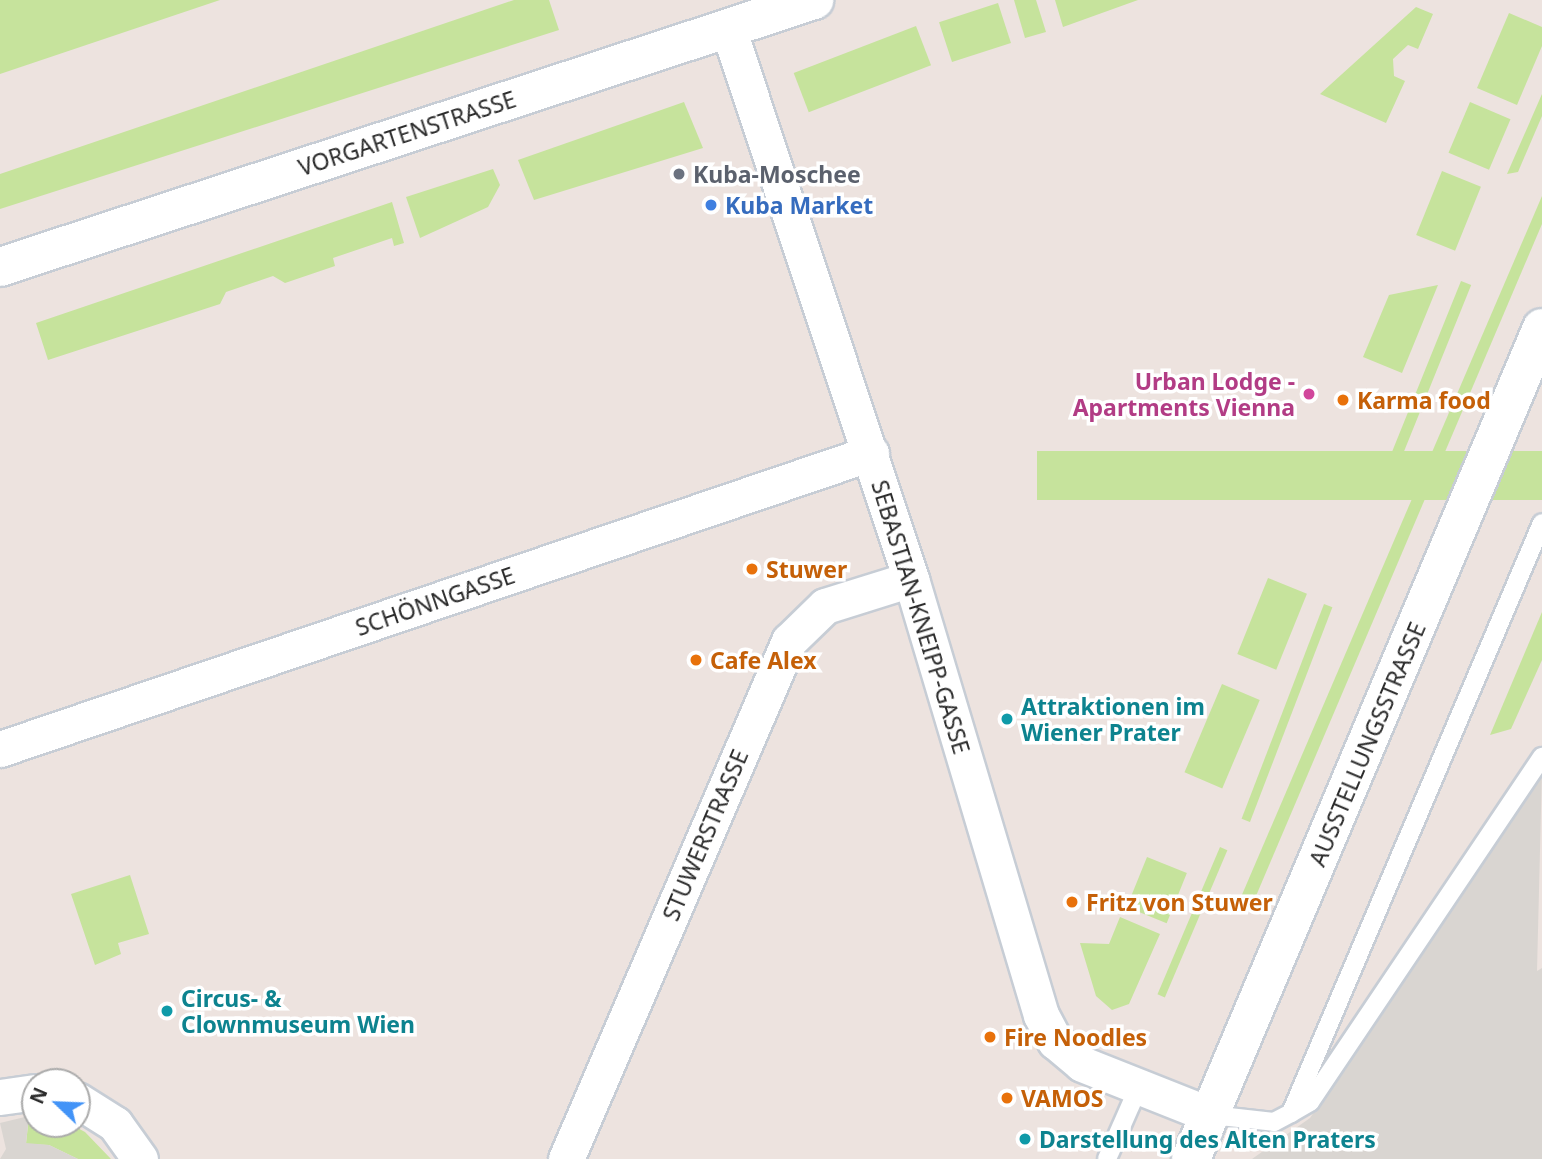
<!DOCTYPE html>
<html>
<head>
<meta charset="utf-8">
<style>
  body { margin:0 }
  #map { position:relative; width:1542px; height:1159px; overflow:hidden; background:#ede3df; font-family:"Noto Sans",sans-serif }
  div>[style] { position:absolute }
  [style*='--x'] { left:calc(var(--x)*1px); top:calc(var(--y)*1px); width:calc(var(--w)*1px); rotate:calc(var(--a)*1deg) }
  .green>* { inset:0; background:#c6e39c; transform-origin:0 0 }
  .plaza>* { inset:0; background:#d9d5d1 }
  .roads { filter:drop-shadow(2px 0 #c7cdd5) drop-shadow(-2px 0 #c7cdd5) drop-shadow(0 2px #c7cdd5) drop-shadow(0 -2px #c7cdd5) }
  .service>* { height:18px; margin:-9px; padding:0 9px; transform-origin:9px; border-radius:9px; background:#fff }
  .minor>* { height:35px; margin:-17.5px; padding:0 17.5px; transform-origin:17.5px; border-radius:17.5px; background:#fff }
  .tertiary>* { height:38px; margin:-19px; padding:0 19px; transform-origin:19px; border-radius:19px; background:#fff }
  .secondary>* { height:38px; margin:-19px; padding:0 19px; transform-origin:19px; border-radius:19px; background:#fff }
  .dots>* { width:19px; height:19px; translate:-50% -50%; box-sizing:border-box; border:4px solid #fff; border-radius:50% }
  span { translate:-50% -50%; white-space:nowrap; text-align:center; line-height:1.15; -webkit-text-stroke:7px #fff; paint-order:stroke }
  .street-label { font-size:23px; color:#2c2c2c }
  .worship-label { font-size:23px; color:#5b616d; font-weight:700 }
  .left { translate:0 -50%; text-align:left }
  .shop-label { font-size:23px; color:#366cbe; font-weight:700 }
  .hotel-label { font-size:23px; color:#b23c85; font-weight:700 }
  .right { translate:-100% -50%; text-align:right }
  .food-label { font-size:23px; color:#c56008; font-weight:700 }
  .culture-label { font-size:23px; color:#0d838f; font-weight:700 }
  .north { position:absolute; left:21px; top:1068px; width:70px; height:70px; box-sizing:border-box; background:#fff; border:2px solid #ababab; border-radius:50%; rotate:293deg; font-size:19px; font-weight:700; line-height:28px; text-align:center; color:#2c2c2c }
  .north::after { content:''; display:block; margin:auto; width:24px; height:32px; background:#4293f7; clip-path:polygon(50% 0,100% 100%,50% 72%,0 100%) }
</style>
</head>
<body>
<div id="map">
  <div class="green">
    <i style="clip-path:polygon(0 0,220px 0,0 74px)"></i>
    <i style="clip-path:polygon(514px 0,549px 0,559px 30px,0 209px,0 174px)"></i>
    <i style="clip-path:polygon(1014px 0,1036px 0,1046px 32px,1025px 38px)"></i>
    <i style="clip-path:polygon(1055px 0,1138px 0,1063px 27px)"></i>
    <i style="left:998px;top:3px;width:42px;height:62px;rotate:72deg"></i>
    <i style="clip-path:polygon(1416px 7px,1433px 14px,1418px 49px,1408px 45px,1393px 59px,1394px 76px,1405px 81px,1386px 123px,1320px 94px)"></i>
    <i style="clip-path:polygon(1509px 13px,1542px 27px,1542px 46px,1517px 105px,1477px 88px)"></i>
    <i style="left:916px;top:26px;width:42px;height:131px;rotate:69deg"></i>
    <i style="clip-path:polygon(1542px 94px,1542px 116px,1518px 172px,1507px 174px)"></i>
    <i style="clip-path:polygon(684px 102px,703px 148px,534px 200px,518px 160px)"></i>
    <i style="left:1470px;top:102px;width:44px;height:55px;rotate:23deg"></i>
    <i style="clip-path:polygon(493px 169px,500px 185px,488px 207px,420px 238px,406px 197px)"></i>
    <i style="left:1442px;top:171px;width:42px;height:69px;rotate:22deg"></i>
    <i style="clip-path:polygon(1542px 196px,1542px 224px,1253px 903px,1241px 897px)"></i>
    <i style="clip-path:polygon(392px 202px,404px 243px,394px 246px,392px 238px,333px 258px,335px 266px,285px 283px,273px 276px,226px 292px,220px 304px,48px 360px,36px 323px)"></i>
    <i style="left:1461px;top:281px;width:11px;height:204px;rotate:22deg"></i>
    <i style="clip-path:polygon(1438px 285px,1402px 373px,1363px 357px,1389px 295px)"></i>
    <i style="left:1542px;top:451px;width:49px;height:505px;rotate:90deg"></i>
    <i style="left:1268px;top:578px;width:42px;height:82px;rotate:22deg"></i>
    <i style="left:1324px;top:604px;width:9px;height:230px;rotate:21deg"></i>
    <i style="clip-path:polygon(1542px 612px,1542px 660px,1511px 729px,1490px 735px)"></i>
    <i style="left:1222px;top:684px;width:41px;height:96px;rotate:23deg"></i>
    <i style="left:1220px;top:847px;width:8px;height:160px;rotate:23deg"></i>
    <i style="left:1147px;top:857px;width:43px;height:54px;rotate:22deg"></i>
    <i style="clip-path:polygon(130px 875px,149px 934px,118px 943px,121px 954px,95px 965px,71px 894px)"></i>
    <i style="clip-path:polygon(1120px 917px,1160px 934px,1129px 1004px,1112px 1010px,1096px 996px,1080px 943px,1109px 944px)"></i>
    <i style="clip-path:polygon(29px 1116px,35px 1124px,70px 1124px,85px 1132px,111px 1159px,78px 1159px,49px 1145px,26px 1144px)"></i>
  </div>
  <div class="plaza">
    <i style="clip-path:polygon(1542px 770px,1537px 971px,1542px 968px,1542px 1159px,1252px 1159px,1310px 1118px)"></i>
    <i style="clip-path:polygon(29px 1116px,26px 1143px,49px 1145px,78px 1159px,0 1159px,6px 1149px,0 1123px)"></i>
  </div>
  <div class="roads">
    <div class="service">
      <i style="--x:1291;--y:1113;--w:22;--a:-30"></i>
      <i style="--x:1310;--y:1102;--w:416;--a:-56.1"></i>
      <i style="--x:1211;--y:1115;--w:63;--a:6.3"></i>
      <i style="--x:1274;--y:1122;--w:19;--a:-28"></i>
      <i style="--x:1291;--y:1113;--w:641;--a:-66.95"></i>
      <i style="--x:1107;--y:1159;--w:80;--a:-66.3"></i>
    </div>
    <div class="minor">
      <i style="--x:728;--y:28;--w:581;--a:71.63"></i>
      <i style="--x:911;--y:579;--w:455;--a:73.4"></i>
      <i style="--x:1041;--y:1015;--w:30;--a:62"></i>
      <i style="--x:1055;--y:1041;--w:35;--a:40"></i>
      <i style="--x:1082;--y:1064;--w:139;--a:21.6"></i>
      <i style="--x:0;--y:749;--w:920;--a:-18.77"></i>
      <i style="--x:0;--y:1097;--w:35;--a:-8"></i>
      <i style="--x:77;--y:1100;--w:45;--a:32.3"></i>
      <i style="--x:115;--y:1124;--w:43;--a:54.5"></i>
      <i style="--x:566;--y:1159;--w:564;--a:-66.71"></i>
      <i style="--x:789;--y:641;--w:50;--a:-44.2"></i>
      <i style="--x:825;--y:606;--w:90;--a:-17.4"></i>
    </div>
    <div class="tertiary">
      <i style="--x:0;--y:267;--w:857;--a:-18.16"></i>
    </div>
    <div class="secondary">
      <i style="--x:1191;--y:1159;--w:902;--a:-67.1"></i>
    </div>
  </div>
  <div class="dots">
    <i style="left:679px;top:174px;background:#6b7280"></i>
    <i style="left:711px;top:205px;background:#3f7fe0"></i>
    <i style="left:1309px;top:394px;background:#d1479c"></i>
    <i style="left:1343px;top:400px;background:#e8710a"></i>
    <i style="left:752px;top:569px;background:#e8710a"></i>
    <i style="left:696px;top:660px;background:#e8710a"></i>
    <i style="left:1007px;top:719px;background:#0f9aa8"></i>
    <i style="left:1072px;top:902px;background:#e8710a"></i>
    <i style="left:167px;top:1011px;background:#0f9aa8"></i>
    <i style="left:990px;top:1037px;background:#e8710a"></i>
    <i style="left:1007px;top:1098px;background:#e8710a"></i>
    <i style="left:1025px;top:1139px;background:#0f9aa8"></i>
  </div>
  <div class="street-label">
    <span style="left:407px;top:133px;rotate:-18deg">VORGARTENSTRASSE</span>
    <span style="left:435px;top:601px;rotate:-19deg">SCHÖNNGASSE</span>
    <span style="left:921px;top:617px;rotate:73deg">SEBASTIAN-KNEIPP-GASSE</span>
    <span style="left:1367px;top:744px;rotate:-67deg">AUSSTELLUNGSSTRASSE</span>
    <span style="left:705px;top:835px;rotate:-67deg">STUWERSTRASSE</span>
  </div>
  <div class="worship-label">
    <span class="left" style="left:693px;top:174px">Kuba-Moschee</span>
  </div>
  <div class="shop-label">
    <span class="left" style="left:725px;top:205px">Kuba Market</span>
  </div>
  <div class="hotel-label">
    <span class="right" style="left:1295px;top:394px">Urban Lodge -<br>Apartments Vienna</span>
  </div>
  <div class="food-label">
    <span class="left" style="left:1357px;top:400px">Karma food</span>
    <span class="left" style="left:766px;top:569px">Stuwer</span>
    <span class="left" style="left:710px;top:660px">Cafe Alex</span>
    <span class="left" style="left:1086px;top:902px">Fritz von Stuwer</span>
    <span class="left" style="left:1004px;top:1037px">Fire Noodles</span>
    <span class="left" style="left:1021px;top:1098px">VAMOS</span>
  </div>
  <div class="culture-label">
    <span class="left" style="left:1021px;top:719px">Attraktionen im<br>Wiener Prater</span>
    <span class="left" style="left:181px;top:1011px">Circus- &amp;<br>Clownmuseum Wien</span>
    <span class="left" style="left:1039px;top:1139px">Darstellung des Alten Praters</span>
  </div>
  <div class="north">N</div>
</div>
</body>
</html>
